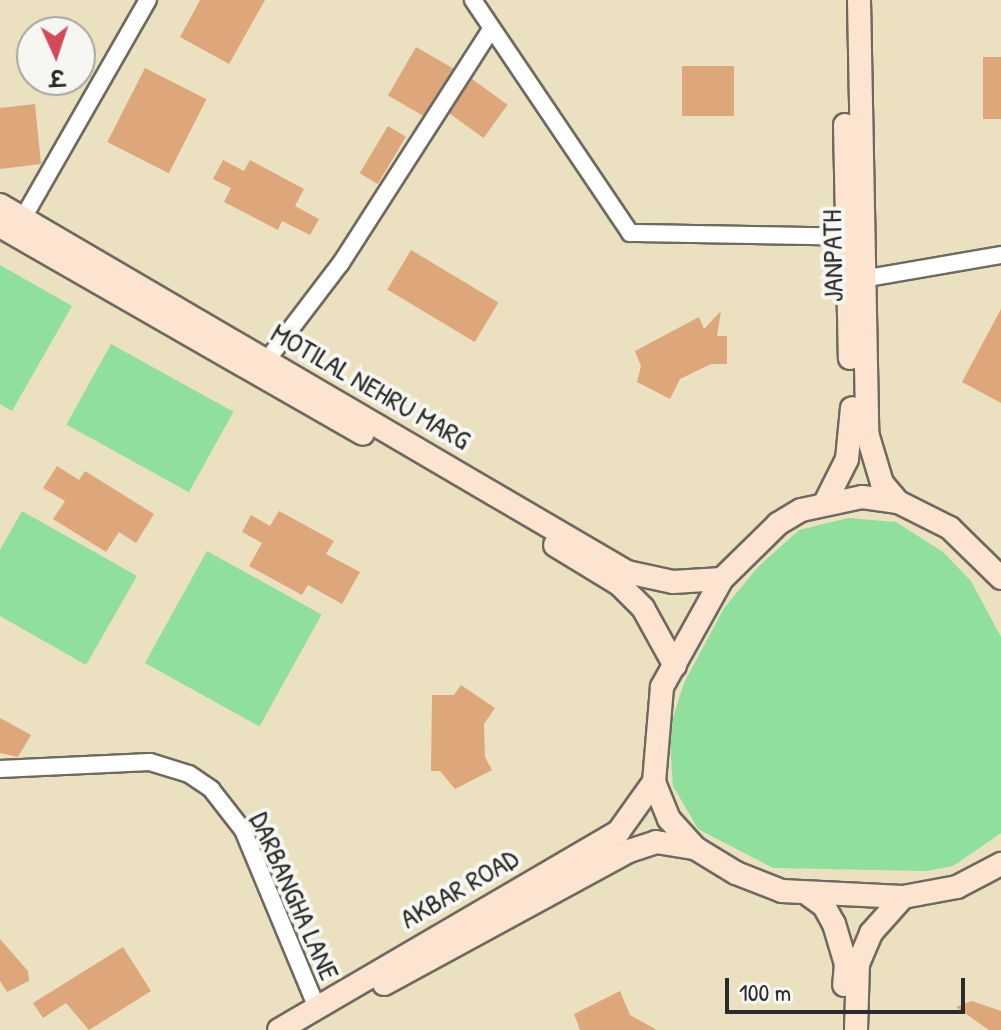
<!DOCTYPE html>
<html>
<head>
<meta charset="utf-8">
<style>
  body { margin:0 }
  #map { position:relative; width:1001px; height:1030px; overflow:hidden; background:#ebe0bf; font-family:"Patrick Hand","Playpen Sans Deva",sans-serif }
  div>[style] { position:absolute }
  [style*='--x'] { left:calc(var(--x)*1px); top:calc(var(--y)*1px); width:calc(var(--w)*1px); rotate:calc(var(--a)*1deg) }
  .green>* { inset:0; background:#91df9d; transform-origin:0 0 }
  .building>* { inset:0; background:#dea77b; transform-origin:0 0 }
  .roads { filter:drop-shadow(2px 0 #6e6a5f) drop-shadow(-2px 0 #6e6a5f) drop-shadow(0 2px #6e6a5f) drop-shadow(0 -2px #6e6a5f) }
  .minor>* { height:16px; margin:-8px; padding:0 8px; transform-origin:8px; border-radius:8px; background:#fff }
  .secondary>* { height:22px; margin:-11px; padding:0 11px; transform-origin:11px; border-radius:11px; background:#fde4d1 }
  span { translate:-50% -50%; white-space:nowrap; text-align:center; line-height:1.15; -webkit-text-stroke:8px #f6f6f2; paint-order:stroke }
  .street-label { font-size:28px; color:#2b2b2b }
  .north { position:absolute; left:16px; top:16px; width:80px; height:80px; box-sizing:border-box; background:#f6f6f2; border:2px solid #a5a5a2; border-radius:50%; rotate:177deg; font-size:22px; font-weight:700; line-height:32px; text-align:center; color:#2b2b2b }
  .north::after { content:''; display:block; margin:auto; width:28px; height:36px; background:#d1495b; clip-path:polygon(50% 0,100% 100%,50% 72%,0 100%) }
  .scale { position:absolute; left:725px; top:978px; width:240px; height:36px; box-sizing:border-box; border:4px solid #2b2b2b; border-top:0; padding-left:10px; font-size:24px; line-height:28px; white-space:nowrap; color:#2b2b2b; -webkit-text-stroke:6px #f6f6f2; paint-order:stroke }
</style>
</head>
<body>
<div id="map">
  <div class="green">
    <i style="clip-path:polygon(0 265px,72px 306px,12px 411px,0 404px)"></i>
    <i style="left:111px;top:344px;width:140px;height:92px;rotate:29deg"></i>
    <i style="clip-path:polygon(22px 511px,137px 576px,86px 665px,0 616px,0 550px)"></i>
    <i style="clip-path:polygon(848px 518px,896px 522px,943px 552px,971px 581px,1001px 637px,1001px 833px,953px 866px,927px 871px,773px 868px,698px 829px,673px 786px,669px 730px,684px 683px,724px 608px,758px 567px,799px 530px)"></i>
    <i style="left:207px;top:551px;width:131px;height:128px;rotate:29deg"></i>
  </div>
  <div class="building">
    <i style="clip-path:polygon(200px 0,265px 0,229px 64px,180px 37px)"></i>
    <i style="left:416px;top:47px;width:43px;height:56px;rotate:30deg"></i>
    <i style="left:1001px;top:57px;width:62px;height:18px;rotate:90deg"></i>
    <i style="left:682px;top:66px;width:52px;height:50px"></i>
    <i style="left:145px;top:68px;width:69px;height:83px;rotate:27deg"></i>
    <i style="left:472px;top:79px;width:44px;height:41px;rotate:36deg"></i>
    <i style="clip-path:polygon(35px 104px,41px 164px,0 169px,0 108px)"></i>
    <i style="left:388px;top:126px;width:21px;height:55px;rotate:31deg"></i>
    <i style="clip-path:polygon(223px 160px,244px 171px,250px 160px,304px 189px,295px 206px,319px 219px,310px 235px,282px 221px,278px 230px,224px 202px,231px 188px,213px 179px)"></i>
    <i style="left:411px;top:250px;width:102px;height:46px;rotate:31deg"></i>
    <i style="clip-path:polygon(1001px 309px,1001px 403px,962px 382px)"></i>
    <i style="clip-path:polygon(721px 311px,717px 336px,727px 336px,727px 364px,711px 364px,680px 379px,670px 399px,637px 382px,641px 366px,635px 351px,699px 317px,704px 329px)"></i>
    <i style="clip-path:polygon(57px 466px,79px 480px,85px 471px,154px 514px,136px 543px,119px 532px,106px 552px,53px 519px,65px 501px,43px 488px)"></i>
    <i style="clip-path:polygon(279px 511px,334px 541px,326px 554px,360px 572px,342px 604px,308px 585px,302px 595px,249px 566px,262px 543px,242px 532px,251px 515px,270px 526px)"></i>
    <i style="clip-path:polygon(461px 685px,495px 708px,484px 724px,485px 757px,492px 770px,455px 789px,440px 771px,431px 771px,432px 695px,454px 695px)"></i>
    <i style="clip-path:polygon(0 718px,31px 735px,18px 757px,0 753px)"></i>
    <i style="clip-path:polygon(0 939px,28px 971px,29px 981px,7px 992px,0 981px)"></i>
    <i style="clip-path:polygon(123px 947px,151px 991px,89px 1030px,66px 1003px,43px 1018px,33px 1003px)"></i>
    <i style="clip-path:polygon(620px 991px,630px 1015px,657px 1030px,580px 1030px,574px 1014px)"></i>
    <i style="clip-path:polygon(972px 1001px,1001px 1011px,1001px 1030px,989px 1030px,956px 1007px)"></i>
  </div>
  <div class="roads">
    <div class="minor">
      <i style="--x:473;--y:0;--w:281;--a:56"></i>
      <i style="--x:630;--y:233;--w:228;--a:1"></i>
      <i style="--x:23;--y:218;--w:251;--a:-60.2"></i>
      <i style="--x:862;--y:279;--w:141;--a:-9.8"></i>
      <i style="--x:267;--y:360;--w:122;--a:-52.7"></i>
      <i style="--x:341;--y:263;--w:278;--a:-57.3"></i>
      <i style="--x:0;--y:769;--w:150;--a:-2.7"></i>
      <i style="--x:150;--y:762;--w:41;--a:17.1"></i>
      <i style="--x:189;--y:774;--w:27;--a:34"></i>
      <i style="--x:211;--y:789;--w:52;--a:52"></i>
      <i style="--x:243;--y:830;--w:193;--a:67.4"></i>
    </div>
    <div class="secondary">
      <i style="--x:859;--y:0;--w:433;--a:88.9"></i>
      <i style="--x:867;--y:433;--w:52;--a:73.3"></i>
      <i style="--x:882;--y:483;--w:25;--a:50"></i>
      <i style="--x:845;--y:125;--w:233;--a:88.8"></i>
      <i style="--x:0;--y:205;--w:727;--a:30.34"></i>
      <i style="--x:627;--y:572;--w:47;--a:12.3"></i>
      <i style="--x:673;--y:582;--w:49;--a:-3.5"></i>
      <i style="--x:0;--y:226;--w:418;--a:29.8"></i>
      <i style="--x:826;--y:501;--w:47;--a:-63.4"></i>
      <i style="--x:847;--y:459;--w:51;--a:-84.4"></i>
      <i style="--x:555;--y:545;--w:75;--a:31.4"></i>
      <i style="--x:619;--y:584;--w:34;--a:45"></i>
      <i style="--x:643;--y:608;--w:66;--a:61.1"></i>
      <i style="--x:1001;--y:578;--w:71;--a:-135.6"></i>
      <i style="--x:950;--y:528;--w:58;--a:-153.4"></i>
      <i style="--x:898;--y:502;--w:36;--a:-172"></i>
      <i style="--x:862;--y:497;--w:62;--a:168"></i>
      <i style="--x:801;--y:510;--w:27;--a:149"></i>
      <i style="--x:778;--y:524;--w:78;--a:135.5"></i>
      <i style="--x:722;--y:579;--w:124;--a:119.1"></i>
      <i style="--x:662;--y:687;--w:95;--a:94.8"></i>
      <i style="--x:654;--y:782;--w:40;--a:68"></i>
      <i style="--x:669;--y:819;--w:39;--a:48"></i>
      <i style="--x:695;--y:848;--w:48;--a:31.4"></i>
      <i style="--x:736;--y:873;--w:49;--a:21.4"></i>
      <i style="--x:782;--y:891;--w:121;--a:2.8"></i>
      <i style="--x:903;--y:897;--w:55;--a:-10.5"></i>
      <i style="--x:957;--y:887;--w:50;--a:-27.6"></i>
      <i style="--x:809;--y:895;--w:19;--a:36"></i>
      <i style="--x:824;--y:906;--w:21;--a:61"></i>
      <i style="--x:834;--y:924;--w:42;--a:73.3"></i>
      <i style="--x:846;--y:964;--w:21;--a:95"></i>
      <i style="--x:384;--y:984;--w:279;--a:-28.5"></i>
      <i style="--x:629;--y:851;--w:28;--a:-18"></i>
      <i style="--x:656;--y:842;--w:39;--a:9"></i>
      <i style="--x:279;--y:1030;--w:394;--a:-30.3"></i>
      <i style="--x:619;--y:831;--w:60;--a:-54.5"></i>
      <i style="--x:856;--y:1030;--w:66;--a:-88.3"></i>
      <i style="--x:858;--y:964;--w:34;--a:-67"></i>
      <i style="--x:871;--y:933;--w:48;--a:-48.4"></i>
    </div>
  </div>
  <div class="street-label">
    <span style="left:832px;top:256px;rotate:-91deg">JANPATH</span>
    <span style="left:371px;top:386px;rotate:30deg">MOTILAL NEHRU MARG</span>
    <span style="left:459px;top:888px;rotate:-30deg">AKBAR ROAD</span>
    <span style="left:295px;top:896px;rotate:66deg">DARBANGHA LANE</span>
  </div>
  <div class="north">उ</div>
  <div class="scale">100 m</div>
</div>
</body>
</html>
